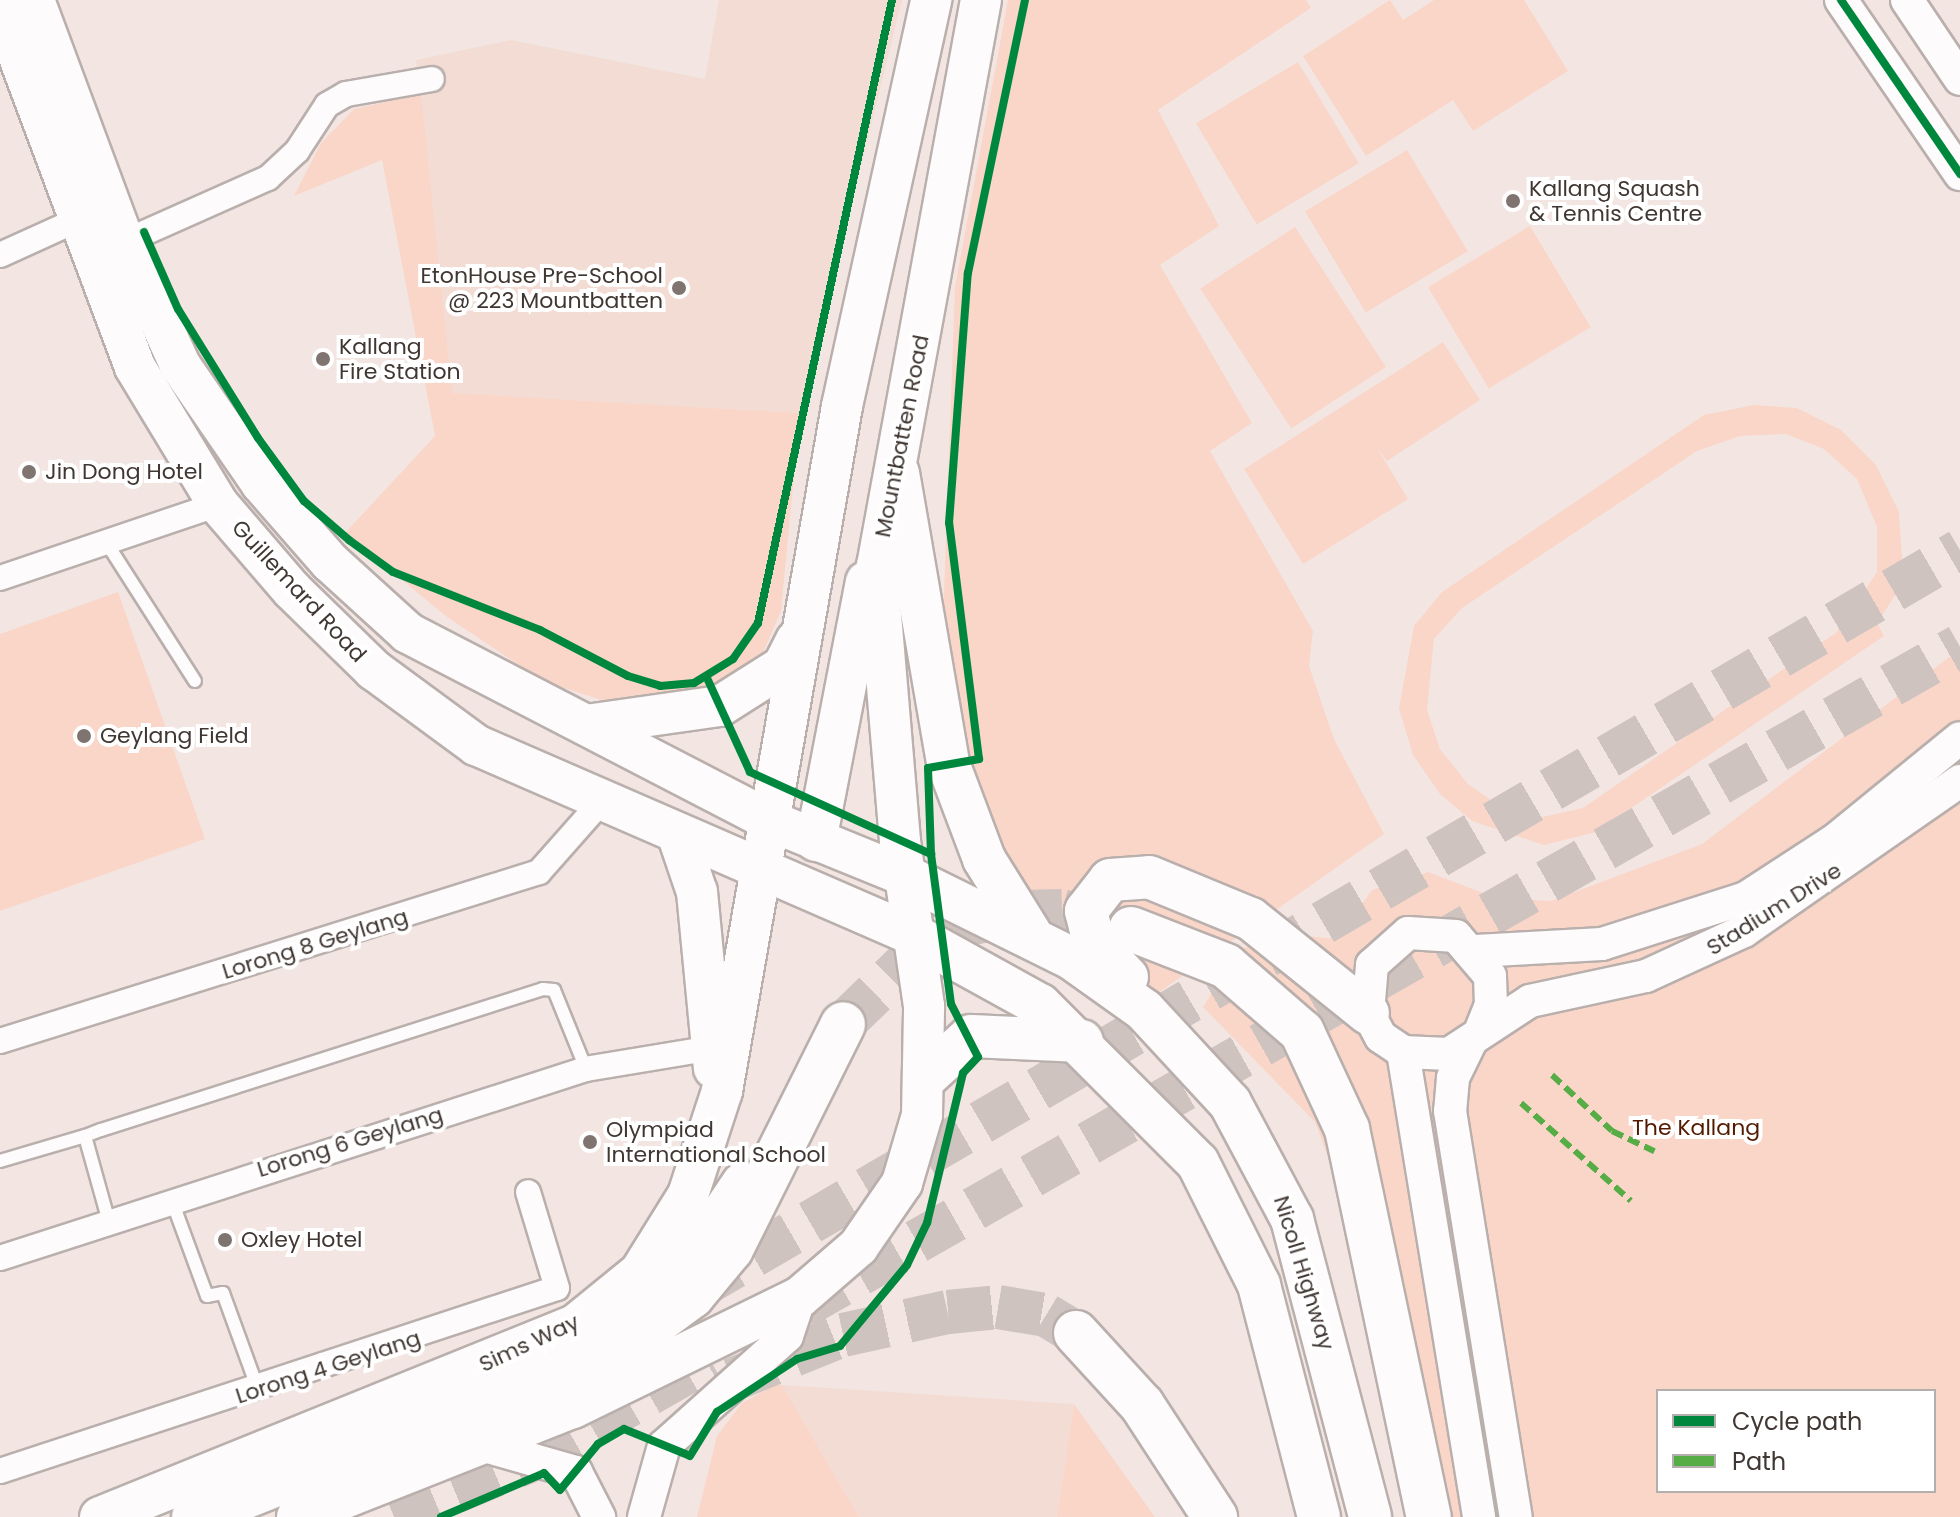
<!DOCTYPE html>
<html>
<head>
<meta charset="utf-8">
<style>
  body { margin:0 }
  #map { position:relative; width:1960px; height:1517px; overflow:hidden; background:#f3e6e2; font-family:Poppins,sans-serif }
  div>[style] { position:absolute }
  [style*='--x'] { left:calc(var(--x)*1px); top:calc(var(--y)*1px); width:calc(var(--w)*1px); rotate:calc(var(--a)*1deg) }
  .built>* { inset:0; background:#f2dcd3 }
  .green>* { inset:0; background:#fad6c9; transform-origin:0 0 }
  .motorway-tunnel>* { height:44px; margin-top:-22px; transform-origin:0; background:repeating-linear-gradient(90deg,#cfc3bf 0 44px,transparent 0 66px) }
  .roads { filter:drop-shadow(2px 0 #b9afac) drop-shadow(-2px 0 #b9afac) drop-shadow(0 2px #b9afac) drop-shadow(0 -2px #b9afac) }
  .service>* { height:12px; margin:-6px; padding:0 6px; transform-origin:6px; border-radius:6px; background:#fdfbfb }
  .minor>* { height:24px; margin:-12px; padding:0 12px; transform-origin:12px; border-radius:12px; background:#fdfbfb }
  .tertiary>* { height:32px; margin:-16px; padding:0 16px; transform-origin:16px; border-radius:16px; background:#fdfbfb }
  .primary>* { height:40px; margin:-20px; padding:0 20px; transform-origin:20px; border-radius:20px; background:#fdfbfb }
  .trunk>* { height:42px; margin:-21px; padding:0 21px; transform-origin:21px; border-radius:21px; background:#fdfbfb }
  .motorway>* { height:44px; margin:-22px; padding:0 22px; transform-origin:22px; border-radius:22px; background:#fdfbfb }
  .quiet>* { height:6px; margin-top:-3px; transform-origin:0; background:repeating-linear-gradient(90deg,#56ac45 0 12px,transparent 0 18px) }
  .cycleway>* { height:8px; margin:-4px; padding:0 4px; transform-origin:4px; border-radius:4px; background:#00873e }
  .dots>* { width:22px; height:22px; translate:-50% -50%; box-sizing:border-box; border:4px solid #fff; border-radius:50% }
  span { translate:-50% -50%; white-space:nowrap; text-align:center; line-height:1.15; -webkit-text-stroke:8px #fff; paint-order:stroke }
  .poi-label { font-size:22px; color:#403733 }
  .left { translate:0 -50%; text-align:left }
  .right { translate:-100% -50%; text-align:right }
  .street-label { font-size:22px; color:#403733 }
  .park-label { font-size:22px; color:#531a00 }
  .legend { position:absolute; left:1656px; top:1389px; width:280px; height:104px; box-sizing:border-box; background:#fff; border:2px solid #b3afad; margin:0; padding:10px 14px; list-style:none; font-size:24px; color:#403733 }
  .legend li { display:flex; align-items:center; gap:16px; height:40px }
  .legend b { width:40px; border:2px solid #b3afad }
</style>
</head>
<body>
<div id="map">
  <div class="built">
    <i style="clip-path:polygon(719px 0,902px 0,800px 413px,451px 393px,416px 60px,511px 40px,705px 79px)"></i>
    <i style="clip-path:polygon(782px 1385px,1074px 1404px,1057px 1517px,859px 1517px)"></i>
  </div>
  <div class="green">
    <i style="clip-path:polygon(1008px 0,1306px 0,1311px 8px,1158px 110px,1219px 226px,1160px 265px,1252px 423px,1210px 451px,1313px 631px,1309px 666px,1334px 739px,1384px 834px,1141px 1005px,1033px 937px,940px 706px,955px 287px)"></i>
    <i style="clip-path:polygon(1390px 0,1403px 20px,1434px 0,1524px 0,1568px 71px,1473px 131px,1453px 100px,1366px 156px,1303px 56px)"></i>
    <i style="left:1298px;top:62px;width:118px;height:119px;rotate:59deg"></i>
    <i style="clip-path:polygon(421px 94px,452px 393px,800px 413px,781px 611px,756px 669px,686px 703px,614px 704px,543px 681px,447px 617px,345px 533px,435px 436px,382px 160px,294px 196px,321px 143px,354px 109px)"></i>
    <i style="left:1407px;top:150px;width:118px;height:119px;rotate:59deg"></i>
    <i style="left:1530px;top:226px;width:118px;height:119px;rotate:59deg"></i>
    <i style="left:1295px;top:227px;width:167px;height:113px;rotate:57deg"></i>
    <i style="clip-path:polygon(1443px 342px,1480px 400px,1387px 461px,1377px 448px,1408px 499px,1303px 564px,1244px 469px)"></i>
    <i style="clip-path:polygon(evenodd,1754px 405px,1797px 408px,1841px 430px,1876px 465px,1899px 512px,1902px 558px,1896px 594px,1877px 623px,1884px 636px,1596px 832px,1544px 845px,1472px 821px,1440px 794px,1413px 755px,1399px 708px,1414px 626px,1442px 592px,1704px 415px,1754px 405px,1786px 434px,1824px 449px,1857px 479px,1877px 527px,1877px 572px,1837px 632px,1583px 808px,1538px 818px,1498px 805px,1468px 784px,1440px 749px,1427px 710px,1434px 639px,1462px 608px,1697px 451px,1740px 436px,1786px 434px)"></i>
    <i style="clip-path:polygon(118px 592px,205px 839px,0 911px,0 634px)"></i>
    <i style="clip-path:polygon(evenodd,1960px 649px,1960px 1517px,1428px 1517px,1387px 1315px,1315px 1122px,1203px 1007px,1238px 950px,1285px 934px,1337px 939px,1372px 890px,1428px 872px,1496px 898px,1551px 901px,1702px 844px,1960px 649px,1658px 1391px,1934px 1391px,1934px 1491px,1658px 1491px,1658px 1391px)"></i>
    <i style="clip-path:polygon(777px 1384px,782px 1385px,859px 1517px,697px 1517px,717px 1436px,742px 1403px)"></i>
    <i style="clip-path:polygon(1074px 1404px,1155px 1517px,1057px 1517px)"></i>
  </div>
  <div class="motorway-tunnel">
    <i style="--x:843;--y:1024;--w:134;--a:-44.1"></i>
    <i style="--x:939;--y:931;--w:84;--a:-13"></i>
    <i style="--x:1021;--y:912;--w:41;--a:-1.4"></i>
    <i style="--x:1062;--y:911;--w:62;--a:14.9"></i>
    <i style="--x:696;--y:1289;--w:1464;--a:-30.28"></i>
    <i style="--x:802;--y:1307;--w:1333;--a:-29.72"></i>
    <i style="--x:732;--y:1380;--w:120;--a:-22.1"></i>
    <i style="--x:843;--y:1335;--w:107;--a:-12.4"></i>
    <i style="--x:948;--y:1312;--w:50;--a:-5.7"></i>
    <i style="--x:998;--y:1307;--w:49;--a:9.5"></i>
    <i style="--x:1046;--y:1315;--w:35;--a:31"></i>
    <i style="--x:394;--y:1517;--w:152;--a:-22.5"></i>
    <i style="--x:534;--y:1459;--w:202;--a:-29.6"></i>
  </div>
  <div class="roads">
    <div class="service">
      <i style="--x:106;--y:542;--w:165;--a:57.4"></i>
      <i style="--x:0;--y:1161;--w:89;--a:-16.4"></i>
      <i style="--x:172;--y:1201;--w:101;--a:69.8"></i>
      <i style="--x:207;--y:1296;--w:16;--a:-11"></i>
      <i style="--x:223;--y:1293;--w:102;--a:70"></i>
      <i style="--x:109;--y:1222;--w:89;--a:-105.6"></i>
      <i style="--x:85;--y:1136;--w:17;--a:-21"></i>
      <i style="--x:101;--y:1130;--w:464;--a:-17.7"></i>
      <i style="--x:543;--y:989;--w:11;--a:5"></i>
      <i style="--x:554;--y:990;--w:85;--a:67.9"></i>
    </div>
    <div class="minor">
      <i style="--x:124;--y:242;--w:158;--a:-24"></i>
      <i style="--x:268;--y:178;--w:40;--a:-43"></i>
      <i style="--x:297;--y:151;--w:55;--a:-56.9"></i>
      <i style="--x:327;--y:105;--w:22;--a:-30"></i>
      <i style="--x:346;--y:94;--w:87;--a:-9.9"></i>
      <i style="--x:0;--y:255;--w:85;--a:-24.4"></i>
      <i style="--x:0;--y:578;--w:230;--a:-18.7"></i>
      <i style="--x:0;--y:1041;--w:565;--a:-17.41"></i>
      <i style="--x:539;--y:872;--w:92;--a:-48.5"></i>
      <i style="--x:0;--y:1258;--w:616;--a:-17.88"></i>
      <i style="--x:586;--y:1069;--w:123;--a:-9.4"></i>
      <i style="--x:0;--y:1471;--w:586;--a:-18.19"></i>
      <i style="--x:557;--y:1288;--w:100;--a:-106.8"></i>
    </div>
    <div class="tertiary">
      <i style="--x:1841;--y:0;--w:211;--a:55.6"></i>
      <i style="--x:1907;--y:0;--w:95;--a:56.1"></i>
      <i style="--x:1476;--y:951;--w:126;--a:-3.2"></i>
      <i style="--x:1602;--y:944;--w:151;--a:-17.7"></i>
      <i style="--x:1746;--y:898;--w:106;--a:-33.1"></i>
      <i style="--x:1835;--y:840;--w:161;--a:-39.2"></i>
      <i style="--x:1480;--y:1032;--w:29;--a:-68"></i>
      <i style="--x:1491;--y:1005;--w:29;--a:-92"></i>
      <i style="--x:1490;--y:976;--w:52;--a:-130.4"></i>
      <i style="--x:1456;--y:936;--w:48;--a:-176.4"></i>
      <i style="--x:1408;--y:933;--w:48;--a:138.4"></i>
      <i style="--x:1372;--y:965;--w:48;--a:94.8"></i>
      <i style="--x:1368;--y:1013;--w:27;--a:62"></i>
      <i style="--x:1381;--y:1037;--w:27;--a:34"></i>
      <i style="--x:1403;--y:1052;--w:46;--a:2.5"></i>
      <i style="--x:1449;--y:1054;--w:97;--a:-33.2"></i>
      <i style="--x:1530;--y:1001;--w:119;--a:-12.2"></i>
      <i style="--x:1646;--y:976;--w:108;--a:-24.7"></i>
      <i style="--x:1744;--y:931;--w:263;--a:-34.8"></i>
      <i style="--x:1470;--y:1043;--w:39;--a:116"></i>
      <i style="--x:1453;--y:1078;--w:33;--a:95"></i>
      <i style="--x:1450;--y:1111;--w:411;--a:80.8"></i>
      <i style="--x:1403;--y:1052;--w:471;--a:80.7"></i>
      <i style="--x:481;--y:1445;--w:99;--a:15.9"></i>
      <i style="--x:576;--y:1472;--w:51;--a:62.9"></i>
      <i style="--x:644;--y:1517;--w:74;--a:-74.3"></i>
      <i style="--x:664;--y:1446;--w:165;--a:-41.8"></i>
      <i style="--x:787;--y:1336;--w:41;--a:-71.6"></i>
    </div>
    <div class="primary">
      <i style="--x:34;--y:0;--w:258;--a:69.6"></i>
      <i style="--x:124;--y:242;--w:135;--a:65.5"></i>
      <i style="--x:180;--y:365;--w:143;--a:55.5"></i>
      <i style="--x:261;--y:483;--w:105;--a:48.9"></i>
      <i style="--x:330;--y:562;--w:105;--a:42.3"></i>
      <i style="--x:408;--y:633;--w:411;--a:27.4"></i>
      <i style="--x:773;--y:822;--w:143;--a:22.2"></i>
      <i style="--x:0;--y:6;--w:385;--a:69.5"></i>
      <i style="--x:135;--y:367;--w:160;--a:58.8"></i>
      <i style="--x:218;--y:504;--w:113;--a:49.3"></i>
      <i style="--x:292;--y:590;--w:115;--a:44.3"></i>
      <i style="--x:374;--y:670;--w:127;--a:36.3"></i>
      <i style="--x:476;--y:745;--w:477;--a:23.5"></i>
      <i style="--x:593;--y:724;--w:128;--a:-8.1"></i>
      <i style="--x:720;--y:706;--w:75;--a:-32.4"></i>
      <i style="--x:783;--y:666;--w:29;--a:-63"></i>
      <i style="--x:678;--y:836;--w:59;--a:71.3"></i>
      <i style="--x:697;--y:892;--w:177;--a:84.5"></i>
      <i style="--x:816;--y:841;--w:264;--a:-79.1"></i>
      <i style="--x:618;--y:1319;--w:76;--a:-35.4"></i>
      <i style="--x:680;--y:1275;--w:111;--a:-56"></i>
      <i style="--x:100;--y:1517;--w:512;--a:-22.01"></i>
      <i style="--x:575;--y:1325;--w:84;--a:-39.2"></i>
      <i style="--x:640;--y:1272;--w:91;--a:-58.1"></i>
      <i style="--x:688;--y:1195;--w:109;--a:-71.9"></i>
      <i style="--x:722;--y:1091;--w:695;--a:-80.06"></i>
      <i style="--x:842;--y:406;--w:416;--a:-77.6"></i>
      <i style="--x:297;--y:1517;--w:297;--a:-21.6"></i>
      <i style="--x:573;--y:1408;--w:253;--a:-26.1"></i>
      <i style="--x:800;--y:1297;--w:77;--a:-40.8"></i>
      <i style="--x:858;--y:1247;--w:78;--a:-55.5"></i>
      <i style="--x:902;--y:1183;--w:71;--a:-73.6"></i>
      <i style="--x:922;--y:1115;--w:109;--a:-88.9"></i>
      <i style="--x:924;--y:1006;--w:167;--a:-98.3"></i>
      <i style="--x:900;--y:841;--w:276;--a:-94.8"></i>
      <i style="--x:877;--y:566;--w:575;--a:-79.59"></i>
    </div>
    <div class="trunk">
      <i style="--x:898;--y:473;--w:294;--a:80.2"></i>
      <i style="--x:948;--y:763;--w:103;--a:69.4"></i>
      <i style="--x:984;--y:859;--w:87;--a:58.1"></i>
      <i style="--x:905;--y:876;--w:185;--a:26.3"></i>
      <i style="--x:1071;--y:958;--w:90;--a:35.5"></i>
      <i style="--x:1144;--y:1010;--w:127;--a:47.2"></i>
      <i style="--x:1230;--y:1103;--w:132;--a:61.9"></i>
      <i style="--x:1292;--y:1219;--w:308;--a:75.3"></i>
      <i style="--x:913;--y:935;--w:145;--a:28.9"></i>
      <i style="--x:1040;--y:1005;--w:223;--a:45"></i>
      <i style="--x:1198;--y:1163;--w:136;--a:63.4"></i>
      <i style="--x:1259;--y:1285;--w:240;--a:75.5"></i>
      <i style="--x:1127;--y:977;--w:47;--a:-134.1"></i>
      <i style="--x:1094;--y:943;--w:33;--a:-104"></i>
      <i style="--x:1086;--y:911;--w:39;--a:-52"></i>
      <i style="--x:1110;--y:880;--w:39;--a:-4"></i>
      <i style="--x:1149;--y:877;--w:110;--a:22.4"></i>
      <i style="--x:1251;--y:919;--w:150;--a:38.8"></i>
      <i style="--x:925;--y:1078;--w:62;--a:-42.4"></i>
      <i style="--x:971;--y:1036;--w:111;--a:2.6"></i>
    </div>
    <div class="motorway">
      <i style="--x:1131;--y:929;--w:102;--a:21.3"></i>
      <i style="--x:1226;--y:966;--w:101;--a:41"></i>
      <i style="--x:1302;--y:1032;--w:107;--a:65.1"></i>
      <i style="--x:1347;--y:1129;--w:397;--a:78.1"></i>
      <i style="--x:1076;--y:1333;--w:98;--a:47.5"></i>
      <i style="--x:1142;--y:1405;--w:134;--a:56.9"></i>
      <i style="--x:194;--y:1517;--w:404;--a:-21.8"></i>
      <i style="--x:569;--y:1367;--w:82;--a:-25.3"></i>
      <i style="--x:643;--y:1332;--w:61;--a:-36.3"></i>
      <i style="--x:692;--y:1296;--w:61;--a:-50.3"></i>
      <i style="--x:731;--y:1249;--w:251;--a:-63.5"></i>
    </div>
  </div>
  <div class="quiet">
    <i style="--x:1552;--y:1075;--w:82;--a:43"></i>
    <i style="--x:1612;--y:1131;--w:47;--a:25.5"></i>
    <i style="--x:1521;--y:1103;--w:147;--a:41.7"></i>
  </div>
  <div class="cycleway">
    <i style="--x:1841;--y:0;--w:211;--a:55.6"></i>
    <i style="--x:144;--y:232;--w:84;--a:66.2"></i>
    <i style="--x:178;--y:309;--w:152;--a:58.2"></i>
    <i style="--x:258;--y:438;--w:78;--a:53.9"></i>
    <i style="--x:304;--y:501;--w:60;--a:40.9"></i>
    <i style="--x:349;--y:540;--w:54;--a:36"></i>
    <i style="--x:393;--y:572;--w:158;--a:21.5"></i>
    <i style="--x:540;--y:630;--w:99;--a:27.6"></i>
    <i style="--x:628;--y:676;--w:34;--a:17"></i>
    <i style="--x:660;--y:686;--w:34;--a:-5"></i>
    <i style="--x:694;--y:683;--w:46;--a:-31.6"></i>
    <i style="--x:733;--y:659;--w:44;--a:-55.2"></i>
    <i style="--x:758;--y:623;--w:637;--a:-77.86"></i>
    <i style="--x:707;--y:678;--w:103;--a:65.4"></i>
    <i style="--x:750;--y:772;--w:199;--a:24.4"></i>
    <i style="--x:441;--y:1517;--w:112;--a:-23.1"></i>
    <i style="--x:544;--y:1473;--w:23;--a:47"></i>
    <i style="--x:560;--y:1490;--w:60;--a:-50.4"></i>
    <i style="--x:598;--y:1444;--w:30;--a:-30"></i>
    <i style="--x:624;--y:1429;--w:71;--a:22.2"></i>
    <i style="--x:690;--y:1456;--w:52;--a:-58.5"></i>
    <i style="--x:717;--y:1412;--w:96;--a:-33.5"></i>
    <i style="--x:797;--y:1359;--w:45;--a:-16.8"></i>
    <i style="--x:840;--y:1346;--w:105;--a:-50.4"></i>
    <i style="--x:907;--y:1265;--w:47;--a:-64.5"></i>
    <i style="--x:927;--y:1223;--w:154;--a:-76.5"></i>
    <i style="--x:963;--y:1073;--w:22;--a:-47"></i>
    <i style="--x:978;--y:1057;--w:59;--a:-117"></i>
    <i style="--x:951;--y:1004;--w:151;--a:-97.6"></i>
    <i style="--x:931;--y:854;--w:86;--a:-92"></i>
    <i style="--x:928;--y:768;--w:52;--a:-10"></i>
    <i style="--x:979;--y:759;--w:238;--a:-97.2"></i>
    <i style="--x:949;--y:523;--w:251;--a:-85.7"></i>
    <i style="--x:968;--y:273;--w:279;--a:-78.2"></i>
  </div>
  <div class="dots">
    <i style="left:1513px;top:201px;background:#7f7470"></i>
    <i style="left:679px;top:288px;background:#7f7470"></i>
    <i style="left:323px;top:359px;background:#7f7470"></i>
    <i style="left:29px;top:472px;background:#7f7470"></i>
    <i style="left:84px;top:736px;background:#7f7470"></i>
    <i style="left:590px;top:1142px;background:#7f7470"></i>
    <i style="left:225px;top:1240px;background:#7f7470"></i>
  </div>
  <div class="poi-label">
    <span class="left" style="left:1529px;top:201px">Kallang Squash<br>&amp; Tennis Centre</span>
    <span class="right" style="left:663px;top:288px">EtonHouse Pre-School<br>@ 223 Mountbatten</span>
    <span class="left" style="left:339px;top:359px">Kallang<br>Fire Station</span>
    <span class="left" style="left:45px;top:472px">Jin Dong Hotel</span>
    <span class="left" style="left:100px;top:736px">Geylang Field</span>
    <span class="left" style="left:606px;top:1142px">Olympiad<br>International School</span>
    <span class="left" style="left:241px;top:1240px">Oxley Hotel</span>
  </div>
  <div class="street-label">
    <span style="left:902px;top:436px;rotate:-79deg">Mountbatten Road</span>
    <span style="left:299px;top:591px;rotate:47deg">Guillemard Road</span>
    <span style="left:1774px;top:909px;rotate:-32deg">Stadium Drive</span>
    <span style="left:315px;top:944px;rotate:-17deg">Lorong 8 Geylang</span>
    <span style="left:350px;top:1142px;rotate:-17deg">Lorong 6 Geylang</span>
    <span style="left:1304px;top:1273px;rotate:73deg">Nicoll Highway</span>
    <span style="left:529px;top:1343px;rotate:-25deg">Sims Way</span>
    <span style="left:328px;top:1367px;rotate:-18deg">Lorong 4 Geylang</span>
  </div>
  <div class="park-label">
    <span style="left:1696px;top:1128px">The Kallang</span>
  </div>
  <ul class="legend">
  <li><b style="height:10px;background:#00873e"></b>Cycle path</li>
  <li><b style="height:10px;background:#56ac45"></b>Path</li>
  </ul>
</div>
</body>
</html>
